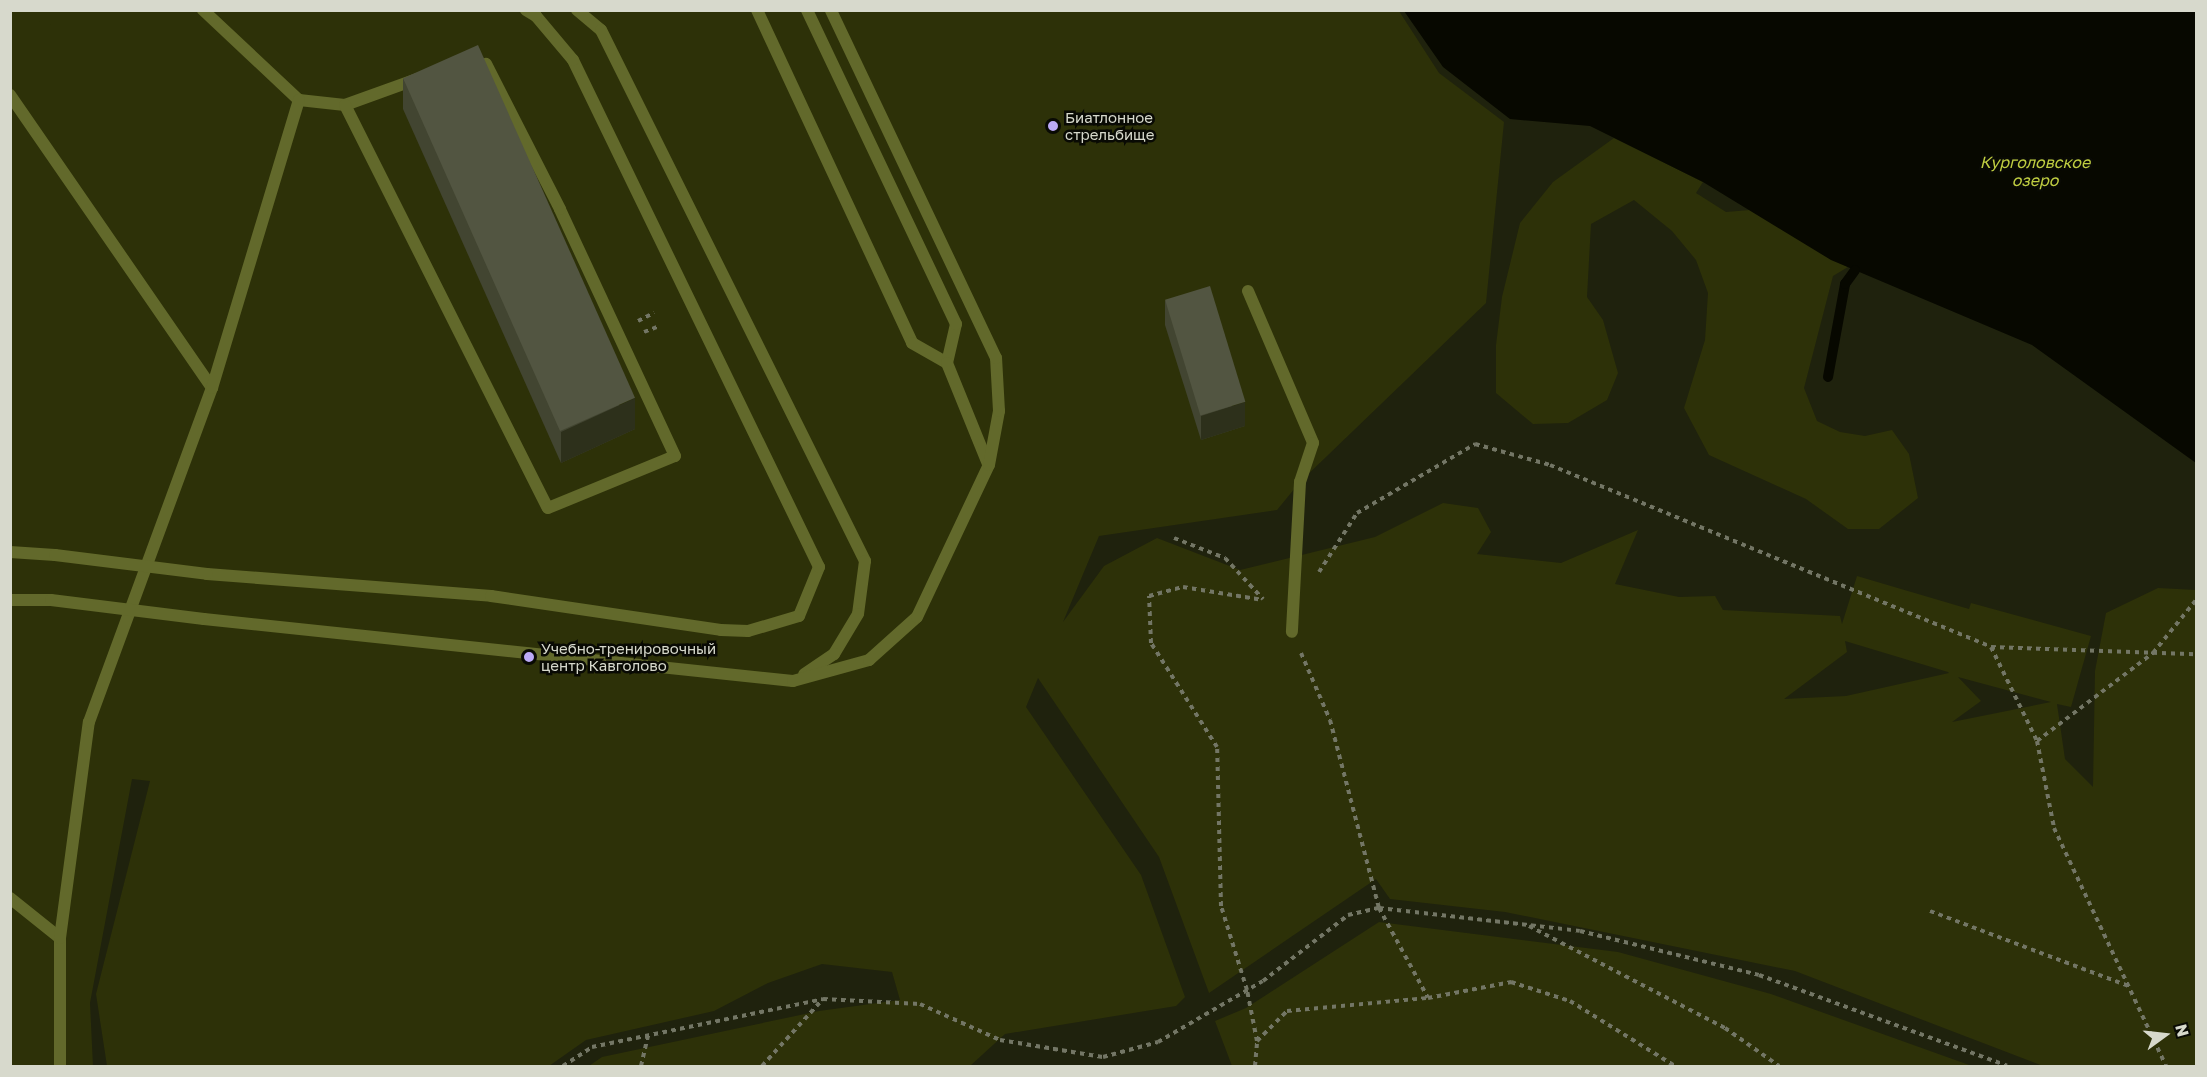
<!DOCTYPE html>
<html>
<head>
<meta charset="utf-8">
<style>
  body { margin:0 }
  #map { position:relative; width:2207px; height:1077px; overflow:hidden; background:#1f220d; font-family:"Golos Text",sans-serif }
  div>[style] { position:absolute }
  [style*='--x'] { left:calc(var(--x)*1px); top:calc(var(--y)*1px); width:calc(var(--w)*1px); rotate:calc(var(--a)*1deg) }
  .green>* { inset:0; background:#2d3108 }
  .water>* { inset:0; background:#070800 }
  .stream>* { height:10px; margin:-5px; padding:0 5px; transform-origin:5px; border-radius:5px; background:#070800 }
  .path>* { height:4px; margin-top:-2px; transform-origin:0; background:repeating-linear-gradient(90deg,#737665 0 4.5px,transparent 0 9px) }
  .lane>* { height:12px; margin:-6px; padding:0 6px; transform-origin:6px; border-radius:6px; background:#62692b }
  .lane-bridge>* { height:12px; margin:-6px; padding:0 6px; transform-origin:6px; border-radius:6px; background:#62692b }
  .wall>* { inset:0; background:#424531 }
  .shaded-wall>* { inset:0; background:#2d301b }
  .building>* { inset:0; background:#525541; transform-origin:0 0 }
  .dots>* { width:16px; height:16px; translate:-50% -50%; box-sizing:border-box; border:3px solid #090a04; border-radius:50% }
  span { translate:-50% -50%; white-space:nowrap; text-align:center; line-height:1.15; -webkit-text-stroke:5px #090a04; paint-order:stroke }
  .poi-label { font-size:15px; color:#d7d9cc }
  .left { translate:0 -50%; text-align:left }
  .water-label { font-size:16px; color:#bfcd41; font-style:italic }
  .frame { position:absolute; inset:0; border:12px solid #d7d9cc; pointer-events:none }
  .north { position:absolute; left:2135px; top:1005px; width:60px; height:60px; -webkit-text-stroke:4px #090a04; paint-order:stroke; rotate:75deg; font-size:16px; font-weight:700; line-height:24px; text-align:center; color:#d7d9cc }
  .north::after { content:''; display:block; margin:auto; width:21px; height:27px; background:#d7d9cc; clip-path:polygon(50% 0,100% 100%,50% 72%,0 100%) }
</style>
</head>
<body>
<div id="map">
  <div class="green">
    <i style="clip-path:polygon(evenodd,10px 11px,1399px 11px,1439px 73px,1504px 122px,1486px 303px,1300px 482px,1277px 510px,1099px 536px,1063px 622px,1104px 566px,1157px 538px,1240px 570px,1375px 537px,1443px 503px,1478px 508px,1491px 532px,1477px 554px,1561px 563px,1638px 530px,1615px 584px,1679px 597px,1715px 596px,1723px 610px,1840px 616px,1842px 624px,1857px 576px,1969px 609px,1971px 603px,2091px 636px,2071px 707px,2057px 704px,2065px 759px,2093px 787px,2095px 671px,2106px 613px,2158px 588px,2196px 590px,2196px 1066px,2043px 1066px,1795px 971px,1505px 912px,1390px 899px,1376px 879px,1209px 993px,1159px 857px,1038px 678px,1026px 707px,1141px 875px,1185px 997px,1176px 1006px,1005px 1034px,970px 1066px,589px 1066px,602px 1057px,819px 1011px,900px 1000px,892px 972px,822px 964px,768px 983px,714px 1011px,586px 1040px,549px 1066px,107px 1066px,96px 994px,150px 781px,132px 779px,90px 1003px,93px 1066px,11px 1066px,10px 11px,1845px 641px,1948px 672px,1949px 673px,1846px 696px,1784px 699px,1847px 652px,1845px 641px,10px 11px,1958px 677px,2051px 702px,1952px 722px,1981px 701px,1958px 677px)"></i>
    <i style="clip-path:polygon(1614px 138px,1703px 182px,1696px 193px,1726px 212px,1750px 210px,1848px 267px,1833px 276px,1804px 388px,1817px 421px,1840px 432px,1865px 436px,1892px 430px,1909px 454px,1918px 498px,1879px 529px,1848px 529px,1806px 499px,1709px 455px,1684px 408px,1705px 340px,1708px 293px,1696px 260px,1672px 231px,1634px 200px,1591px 224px,1587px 297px,1603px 320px,1618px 373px,1607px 400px,1568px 423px,1533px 424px,1496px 393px,1496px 345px,1502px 297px,1520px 223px,1553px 182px)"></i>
    <i style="clip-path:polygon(1379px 922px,1618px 952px,1771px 994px,1972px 1066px,1232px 1066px,1215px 1021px,1246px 1008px)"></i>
  </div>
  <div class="water">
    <i style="clip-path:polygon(1404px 11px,2196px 11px,2196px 463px,2032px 345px,1831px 260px,1703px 182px,1590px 126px,1510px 119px,1443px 67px)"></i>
  </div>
  <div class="stream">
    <i style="--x:1828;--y:377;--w:95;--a:-79.6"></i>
    <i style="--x:1845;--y:284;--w:17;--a:-54"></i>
  </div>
  <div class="path">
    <i style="--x:638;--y:321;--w:18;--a:-27"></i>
    <i style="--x:644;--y:332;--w:17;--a:-21"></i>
    <i style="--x:1174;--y:538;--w:55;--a:21.4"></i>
    <i style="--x:1225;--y:558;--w:56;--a:47.2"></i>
    <i style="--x:1319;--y:572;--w:70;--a:-57.2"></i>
    <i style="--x:1357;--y:513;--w:137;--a:-30.3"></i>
    <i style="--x:1475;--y:444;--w:78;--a:15.6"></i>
    <i style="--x:1550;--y:465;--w:477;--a:22.4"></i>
    <i style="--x:1991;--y:647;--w:205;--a:2"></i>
    <i style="--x:1991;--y:647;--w:105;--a:63.9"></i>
    <i style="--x:2037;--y:741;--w:89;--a:78.9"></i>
    <i style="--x:2054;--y:828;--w:263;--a:64.8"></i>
    <i style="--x:1301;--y:653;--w:73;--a:66.6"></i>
    <i style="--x:1330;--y:720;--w:194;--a:75.4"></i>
    <i style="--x:1379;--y:908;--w:102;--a:61.4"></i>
    <i style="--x:2037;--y:741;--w:146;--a:-37.2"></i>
    <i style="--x:2153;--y:653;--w:68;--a:-50.9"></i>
    <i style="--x:1930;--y:911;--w:212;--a:20.7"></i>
    <i style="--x:1529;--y:926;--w:221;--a:27.5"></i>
    <i style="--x:1725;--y:1028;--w:66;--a:35.1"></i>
    <i style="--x:1257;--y:1041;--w:52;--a:-101.1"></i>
    <i style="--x:1247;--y:990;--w:88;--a:-107.2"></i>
    <i style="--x:1221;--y:906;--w:159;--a:-91.4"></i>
    <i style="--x:1217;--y:747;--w:123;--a:-122.4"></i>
    <i style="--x:1151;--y:643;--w:47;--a:-92.4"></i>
    <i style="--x:1149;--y:596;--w:35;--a:-15"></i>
    <i style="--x:1183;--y:587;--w:81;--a:9.2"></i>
    <i style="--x:563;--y:1066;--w:35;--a:-33"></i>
    <i style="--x:592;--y:1047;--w:236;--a:-11.7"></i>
    <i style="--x:823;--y:999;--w:97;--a:3"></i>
    <i style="--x:920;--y:1004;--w:88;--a:24.2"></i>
    <i style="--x:1000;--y:1040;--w:104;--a:9.4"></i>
    <i style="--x:1103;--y:1057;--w:57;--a:-15.3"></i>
    <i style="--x:1158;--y:1042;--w:121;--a:-30.2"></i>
    <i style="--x:1263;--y:981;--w:108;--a:-37.8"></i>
    <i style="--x:1348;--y:915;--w:32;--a:-13"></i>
    <i style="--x:1379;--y:908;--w:202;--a:6.5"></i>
    <i style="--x:1580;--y:931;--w:184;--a:13.8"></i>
    <i style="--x:1759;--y:975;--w:264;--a:20.1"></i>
    <i style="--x:641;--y:1066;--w:31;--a:-77"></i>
    <i style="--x:762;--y:1066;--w:91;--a:-47.7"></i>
    <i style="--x:1255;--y:1066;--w:25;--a:-85"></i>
    <i style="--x:1257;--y:1041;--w:42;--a:-45"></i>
    <i style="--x:1287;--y:1011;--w:142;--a:-5.3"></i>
    <i style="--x:1428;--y:998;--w:85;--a:-10.9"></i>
    <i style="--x:1511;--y:982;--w:62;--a:17.9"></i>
    <i style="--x:1570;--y:1001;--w:123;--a:31.8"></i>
  </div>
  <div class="lane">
    <i style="--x:203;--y:10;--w:132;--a:43.2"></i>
    <i style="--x:299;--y:100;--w:46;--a:6.2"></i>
    <i style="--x:345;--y:105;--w:77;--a:-19.9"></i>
    <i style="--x:577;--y:10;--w:31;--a:40"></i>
    <i style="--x:601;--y:30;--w:593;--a:63.56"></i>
    <i style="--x:865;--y:561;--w:53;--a:97.5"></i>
    <i style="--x:858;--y:614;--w:47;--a:121"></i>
    <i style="--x:834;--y:654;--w:36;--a:146"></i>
    <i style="--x:757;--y:10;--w:367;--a:65"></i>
    <i style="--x:912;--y:343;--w:40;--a:29.7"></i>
    <i style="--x:947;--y:363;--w:40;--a:-77"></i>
    <i style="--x:956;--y:324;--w:348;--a:-115.4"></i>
    <i style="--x:10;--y:95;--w:356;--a:55.4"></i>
    <i style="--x:345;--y:105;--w:451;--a:63.3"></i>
    <i style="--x:548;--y:508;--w:137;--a:-22.3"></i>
    <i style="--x:675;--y:456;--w:272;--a:-115"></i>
    <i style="--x:560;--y:209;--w:163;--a:-117"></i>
    <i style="--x:1248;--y:291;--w:165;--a:66.8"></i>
    <i style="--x:1313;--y:443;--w:41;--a:108.4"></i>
    <i style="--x:1300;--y:482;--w:150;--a:93.1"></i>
    <i style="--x:947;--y:363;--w:109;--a:67.9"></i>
    <i style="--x:10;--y:552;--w:45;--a:3.8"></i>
    <i style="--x:207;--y:574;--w:285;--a:4.4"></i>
    <i style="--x:491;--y:596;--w:232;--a:8.4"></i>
    <i style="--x:721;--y:630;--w:27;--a:2"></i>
    <i style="--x:748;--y:631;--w:53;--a:-16.4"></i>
    <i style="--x:799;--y:616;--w:53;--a:-67.8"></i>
    <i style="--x:819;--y:567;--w:564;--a:-115.88"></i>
    <i style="--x:573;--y:60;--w:57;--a:-130.1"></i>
    <i style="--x:536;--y:16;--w:12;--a:-149"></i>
    <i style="--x:10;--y:600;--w:41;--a:0"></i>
    <i style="--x:204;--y:619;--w:592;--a:6.01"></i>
    <i style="--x:793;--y:681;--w:79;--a:-15.4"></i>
    <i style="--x:869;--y:660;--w:64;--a:-41.9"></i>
    <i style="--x:917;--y:617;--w:168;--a:-64.7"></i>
    <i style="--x:989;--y:465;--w:55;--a:-79.5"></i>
    <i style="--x:999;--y:411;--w:53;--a:-93.2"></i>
    <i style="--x:996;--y:358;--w:385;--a:-115.4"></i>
    <i style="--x:10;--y:898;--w:64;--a:38.7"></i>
    <i style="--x:60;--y:1066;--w:128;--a:-90"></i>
    <i style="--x:60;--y:938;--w:218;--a:-82.4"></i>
    <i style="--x:89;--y:722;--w:356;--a:-69.8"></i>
    <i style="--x:212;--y:388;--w:301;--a:-73.2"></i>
  </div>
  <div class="lane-bridge">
    <i style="--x:55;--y:555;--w:153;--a:7.1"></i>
    <i style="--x:51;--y:600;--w:154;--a:7.1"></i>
  </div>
  <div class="wall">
    <i style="clip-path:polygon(403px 78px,635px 429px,561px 463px,403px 109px)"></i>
    <i style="clip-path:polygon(1165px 300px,1245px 426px,1201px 440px,1165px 325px)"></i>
  </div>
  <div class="shaded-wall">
    <i style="clip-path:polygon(635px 398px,635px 429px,561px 463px,561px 432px)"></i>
    <i style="clip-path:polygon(1245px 402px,1245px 426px,1201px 440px,1201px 416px)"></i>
  </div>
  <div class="building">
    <i style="left:478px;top:45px;width:386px;height:82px;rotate:66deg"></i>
    <i style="left:1210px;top:286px;width:121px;height:47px;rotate:73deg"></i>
  </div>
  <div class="dots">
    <i style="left:1053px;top:126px;background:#bcaaf6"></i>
    <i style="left:529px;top:657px;background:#bcaaf6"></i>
  </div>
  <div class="poi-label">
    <span class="left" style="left:1065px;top:126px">Биатлонное<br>стрельбище</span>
    <span class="left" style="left:541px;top:657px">Учебно-тренировочный<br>центр Кавголово</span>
  </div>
  <div class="water-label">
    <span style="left:2035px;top:171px">Курголовское<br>озеро</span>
  </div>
  <div class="frame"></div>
  <div class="north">N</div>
</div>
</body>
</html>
